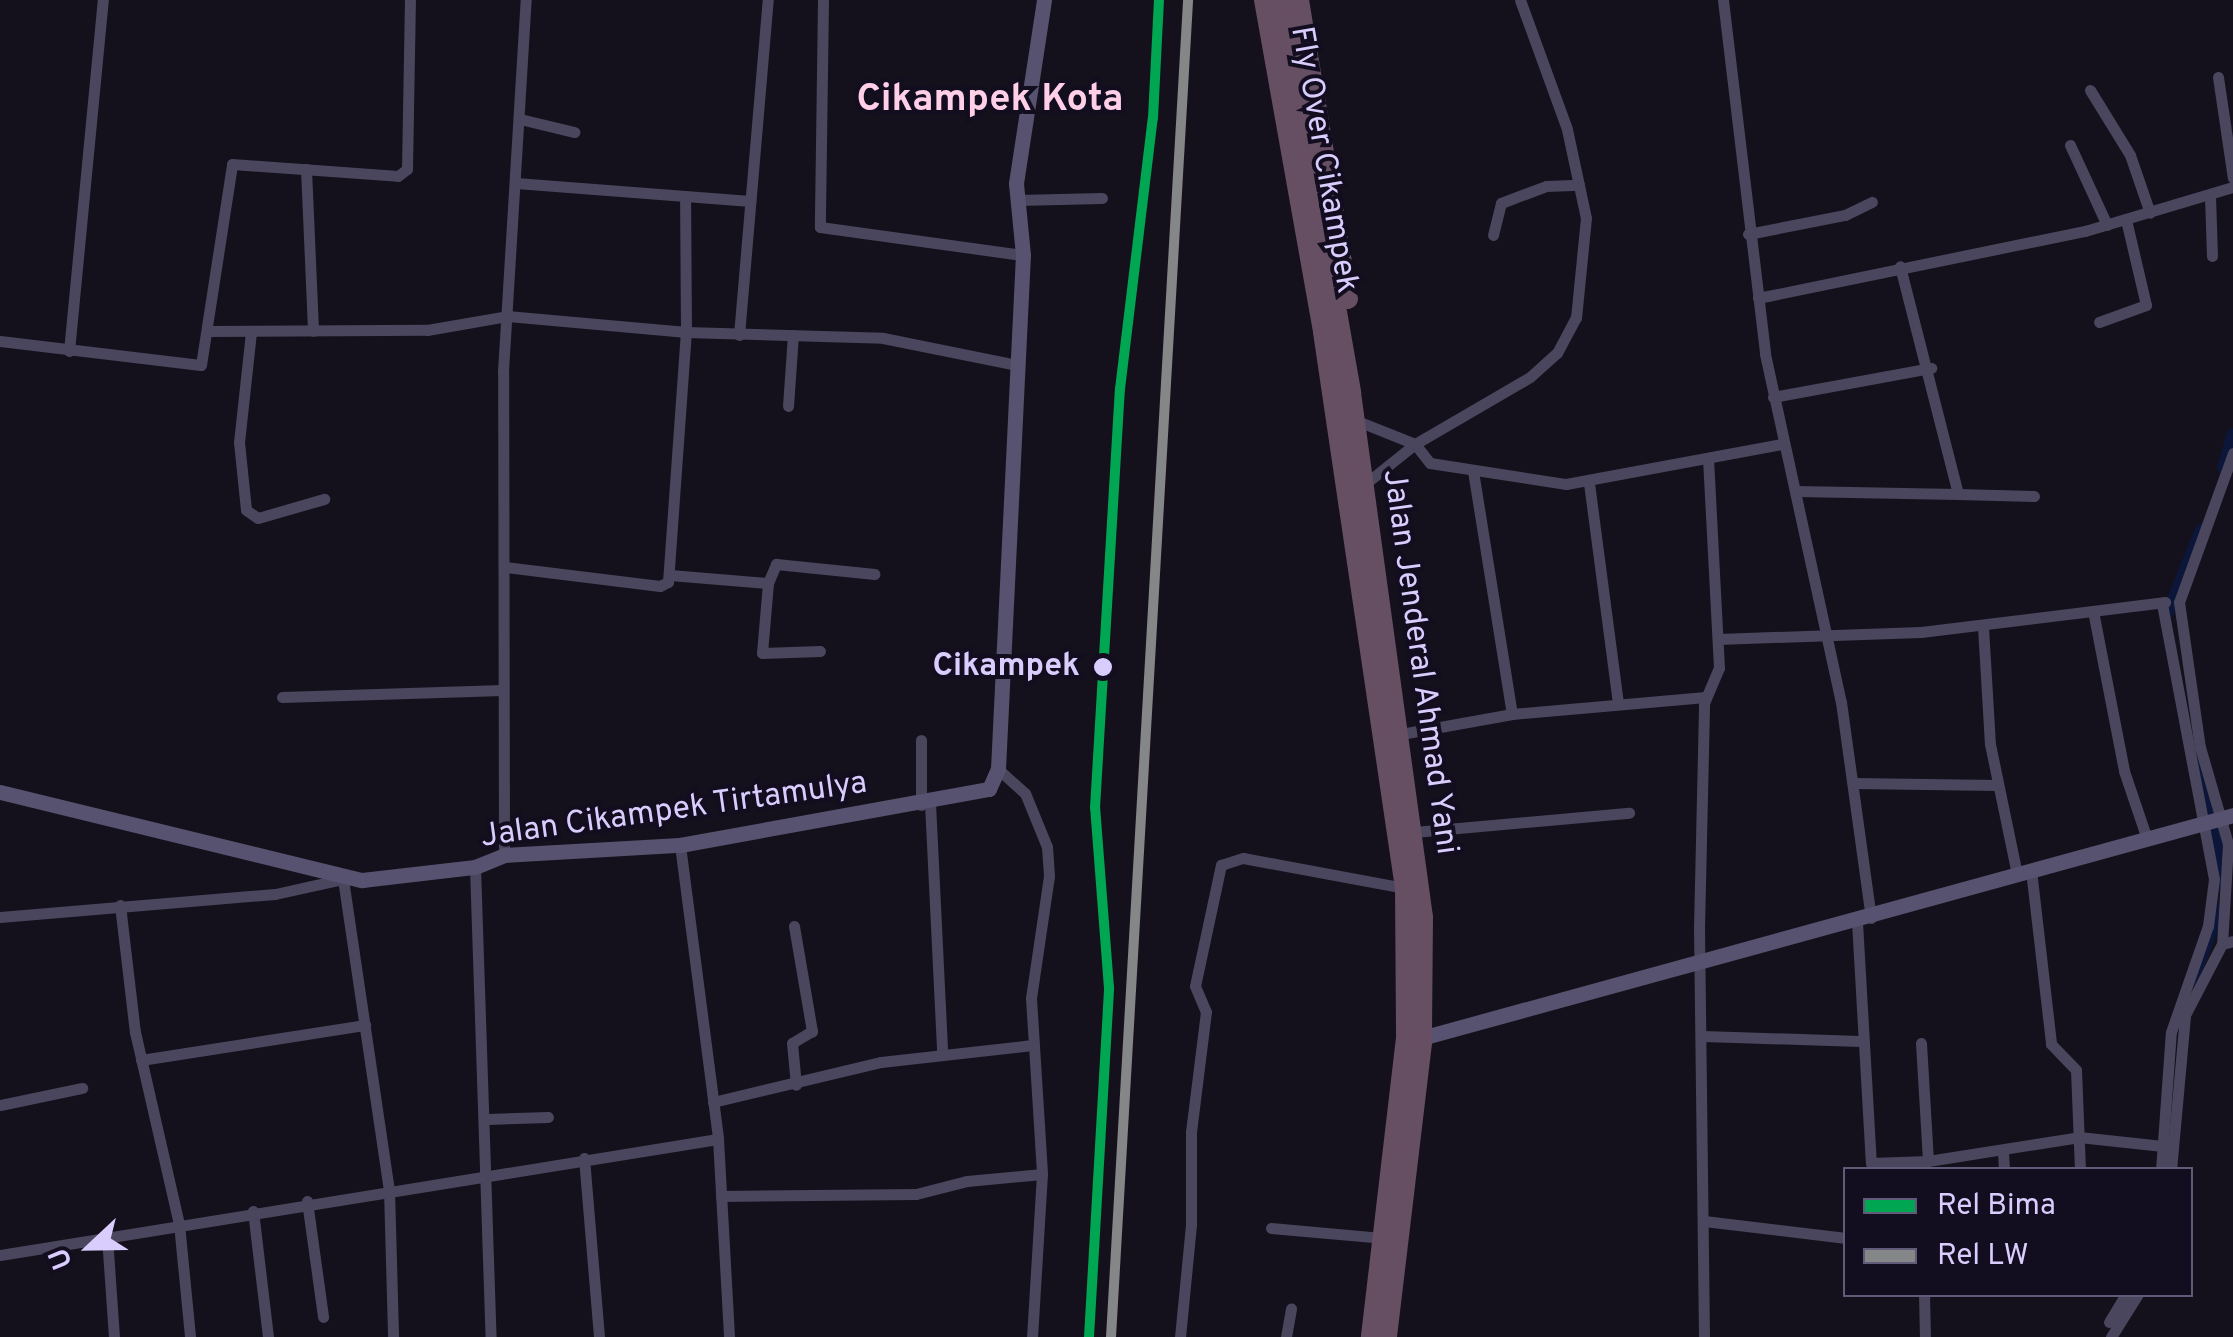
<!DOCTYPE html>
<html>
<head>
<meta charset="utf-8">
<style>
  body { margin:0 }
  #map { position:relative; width:2233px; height:1337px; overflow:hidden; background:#14111c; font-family:Overpass,sans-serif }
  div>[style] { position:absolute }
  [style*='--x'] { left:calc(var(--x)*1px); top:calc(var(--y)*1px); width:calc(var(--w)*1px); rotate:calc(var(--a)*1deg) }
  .canal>* { height:12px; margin:-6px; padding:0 6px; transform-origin:6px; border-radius:6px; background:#0b1639 }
  .street>* { height:11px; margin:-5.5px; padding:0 5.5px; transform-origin:5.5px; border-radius:5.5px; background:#4a465d }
  .secondary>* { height:15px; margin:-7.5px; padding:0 7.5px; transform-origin:7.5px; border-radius:7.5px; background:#57526f }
  .highway>* { height:20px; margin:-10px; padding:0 10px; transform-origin:10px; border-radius:10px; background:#664e63 }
  .rail-1>* { height:10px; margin:-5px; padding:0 5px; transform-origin:5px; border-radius:5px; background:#00a651 }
  .rail-2>* { height:10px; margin:-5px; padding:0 5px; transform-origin:5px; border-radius:5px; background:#858688 }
  .dots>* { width:28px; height:28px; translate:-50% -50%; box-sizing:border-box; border:5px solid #130d20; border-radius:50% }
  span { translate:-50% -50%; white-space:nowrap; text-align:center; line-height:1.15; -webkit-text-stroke:8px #130d20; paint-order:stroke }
  .street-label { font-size:32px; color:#d9cdfe }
  .stop-label { font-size:32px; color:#d9cdfe; font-weight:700 }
  .right { translate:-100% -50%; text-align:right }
  .quarter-label { font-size:38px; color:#fecfe7; font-weight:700 }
  .legend { position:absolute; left:1843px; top:1167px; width:350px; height:130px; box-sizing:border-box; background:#130d20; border:2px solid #625a79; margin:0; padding:12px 18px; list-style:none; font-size:30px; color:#d9cdfe }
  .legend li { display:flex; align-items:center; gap:20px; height:50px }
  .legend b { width:50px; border:2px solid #625a79 }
  .north { position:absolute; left:40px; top:1197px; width:100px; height:100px; -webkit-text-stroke:8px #130d20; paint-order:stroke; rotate:248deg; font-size:28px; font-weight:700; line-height:40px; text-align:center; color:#d9cdfe }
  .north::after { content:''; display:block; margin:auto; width:35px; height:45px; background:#d9cdfe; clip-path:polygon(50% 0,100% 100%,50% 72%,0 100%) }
</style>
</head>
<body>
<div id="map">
  <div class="canal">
    <i style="--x:2223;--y:468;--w:35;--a:-74"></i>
    <i style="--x:2168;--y:612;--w:89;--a:-68.3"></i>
    <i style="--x:2193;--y:744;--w:78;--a:73.7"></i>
    <i style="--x:2215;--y:819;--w:67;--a:84.9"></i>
    <i style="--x:2193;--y:980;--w:74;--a:-69.4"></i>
  </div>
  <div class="street">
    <i style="--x:823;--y:0;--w:227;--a:90.8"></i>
    <i style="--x:820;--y:227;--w:205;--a:7.9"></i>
    <i style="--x:1723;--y:0;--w:356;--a:83.2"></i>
    <i style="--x:1765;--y:354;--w:356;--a:77.7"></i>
    <i style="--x:1841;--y:702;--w:218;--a:82.1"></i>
    <i style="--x:2218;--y:77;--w:102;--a:81.6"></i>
    <i style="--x:2090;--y:90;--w:76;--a:58.4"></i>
    <i style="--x:2130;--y:155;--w:61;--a:71"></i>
    <i style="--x:520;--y:119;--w:56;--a:13.5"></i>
    <i style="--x:2070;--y:145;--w:88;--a:65.2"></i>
    <i style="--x:306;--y:169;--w:162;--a:87.5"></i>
    <i style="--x:516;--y:183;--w:235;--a:4.4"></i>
    <i style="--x:2210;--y:196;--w:60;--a:88.1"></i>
    <i style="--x:1017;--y:200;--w:85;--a:-1.3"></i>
    <i style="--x:1748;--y:234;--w:99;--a:-11.1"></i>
    <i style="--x:1845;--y:215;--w:30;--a:-26"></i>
    <i style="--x:1493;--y:235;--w:33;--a:-76"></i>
    <i style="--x:1501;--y:203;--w:48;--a:-20.7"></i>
    <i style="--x:1546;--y:186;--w:33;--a:-2"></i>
    <i style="--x:1758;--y:298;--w:334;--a:-11.6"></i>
    <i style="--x:2085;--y:231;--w:154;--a:-16.6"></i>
    <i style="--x:2099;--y:322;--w:50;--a:-19.9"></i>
    <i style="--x:2146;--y:305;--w:87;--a:-103.2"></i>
    <i style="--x:208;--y:331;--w:219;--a:-0.3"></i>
    <i style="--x:427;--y:330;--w:81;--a:-9.9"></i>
    <i style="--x:507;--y:316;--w:180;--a:5.1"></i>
    <i style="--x:686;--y:332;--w:197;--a:1.7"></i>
    <i style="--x:883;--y:338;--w:137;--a:11.4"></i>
    <i style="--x:251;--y:332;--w:111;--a:96.2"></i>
    <i style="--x:239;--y:442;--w:68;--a:84.1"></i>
    <i style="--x:246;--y:510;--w:14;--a:34"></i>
    <i style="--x:258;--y:518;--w:69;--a:-16.1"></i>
    <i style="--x:739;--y:335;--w:336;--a:-85.1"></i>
    <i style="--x:0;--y:341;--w:202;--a:6.8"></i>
    <i style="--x:201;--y:365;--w:203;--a:-81.2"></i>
    <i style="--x:232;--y:164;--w:166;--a:4.1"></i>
    <i style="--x:398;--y:176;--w:11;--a:-38"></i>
    <i style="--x:407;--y:169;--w:169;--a:-89"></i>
    <i style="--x:69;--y:351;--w:353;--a:-84.5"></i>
    <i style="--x:1773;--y:397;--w:161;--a:-10.4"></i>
    <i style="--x:788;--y:406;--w:71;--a:-86"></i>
    <i style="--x:1355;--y:420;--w:65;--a:21.8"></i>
    <i style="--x:1415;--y:444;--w:24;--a:52"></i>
    <i style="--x:1430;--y:463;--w:138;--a:8.8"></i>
    <i style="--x:1566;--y:484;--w:219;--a:-10.5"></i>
    <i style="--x:2233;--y:453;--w:158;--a:109.9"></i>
    <i style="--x:2179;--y:602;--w:147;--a:81.8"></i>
    <i style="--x:2200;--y:747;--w:101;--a:73.9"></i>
    <i style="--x:2228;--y:844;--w:100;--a:93.4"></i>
    <i style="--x:2222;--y:944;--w:11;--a:-15"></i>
    <i style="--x:1473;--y:471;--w:246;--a:80.9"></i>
    <i style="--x:1589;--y:483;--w:223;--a:82.5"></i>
    <i style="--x:1365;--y:484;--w:64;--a:-38.7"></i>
    <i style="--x:1415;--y:444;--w:133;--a:-30.2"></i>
    <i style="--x:1530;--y:377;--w:36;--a:-42"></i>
    <i style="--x:1557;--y:353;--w:40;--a:-62"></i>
    <i style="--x:1576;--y:318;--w:100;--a:-84.3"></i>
    <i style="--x:1586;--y:218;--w:91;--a:-102.1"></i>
    <i style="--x:1567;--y:129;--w:137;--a:-110"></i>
    <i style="--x:1796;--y:491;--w:162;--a:1.1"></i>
    <i style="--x:1958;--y:494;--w:235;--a:-104.3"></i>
    <i style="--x:1958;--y:494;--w:76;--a:1.5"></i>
    <i style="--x:505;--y:567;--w:156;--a:7"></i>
    <i style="--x:660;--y:586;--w:9;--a:-27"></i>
    <i style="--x:668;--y:582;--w:251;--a:-85.9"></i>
    <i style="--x:686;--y:332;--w:133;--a:-90.4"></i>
    <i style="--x:670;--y:575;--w:98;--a:4.7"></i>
    <i style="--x:768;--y:583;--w:70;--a:94.9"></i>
    <i style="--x:762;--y:653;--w:58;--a:-2"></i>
    <i style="--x:768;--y:583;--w:21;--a:-67"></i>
    <i style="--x:776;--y:564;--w:99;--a:5.8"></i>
    <i style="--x:2093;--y:611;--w:163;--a:79"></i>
    <i style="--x:2124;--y:771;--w:72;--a:71.3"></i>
    <i style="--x:1983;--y:627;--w:117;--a:86.6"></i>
    <i style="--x:1990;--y:744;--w:133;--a:78.3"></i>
    <i style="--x:1718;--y:639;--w:203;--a:-2"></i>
    <i style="--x:1921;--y:632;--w:246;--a:-7"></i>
    <i style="--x:282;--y:697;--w:221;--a:-1.8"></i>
    <i style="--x:1401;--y:734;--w:113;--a:-10.2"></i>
    <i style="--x:1512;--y:714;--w:194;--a:-5"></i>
    <i style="--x:998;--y:769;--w:36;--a:42"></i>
    <i style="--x:1025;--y:793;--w:58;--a:67.8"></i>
    <i style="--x:1047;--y:847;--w:29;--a:86"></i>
    <i style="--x:1049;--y:876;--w:123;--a:98.4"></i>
    <i style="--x:1031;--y:998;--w:176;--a:86.4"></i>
    <i style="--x:1042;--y:1174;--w:163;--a:93.5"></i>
    <i style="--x:1853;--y:783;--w:144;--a:0.8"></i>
    <i style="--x:930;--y:803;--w:249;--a:87.2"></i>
    <i style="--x:921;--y:805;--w:65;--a:-90"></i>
    <i style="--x:1414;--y:832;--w:216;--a:-5.1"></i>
    <i style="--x:680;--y:845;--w:296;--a:82.6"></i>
    <i style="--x:718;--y:1139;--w:198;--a:86.8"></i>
    <i style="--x:504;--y:855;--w:484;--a:-90.1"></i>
    <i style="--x:503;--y:371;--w:372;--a:-86.5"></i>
    <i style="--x:475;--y:867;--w:470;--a:88.1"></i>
    <i style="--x:2031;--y:870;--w:175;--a:83.4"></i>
    <i style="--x:2051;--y:1044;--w:36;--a:46"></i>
    <i style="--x:2076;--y:1070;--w:100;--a:87.7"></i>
    <i style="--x:120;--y:905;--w:128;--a:83.3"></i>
    <i style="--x:135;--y:1032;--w:197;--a:77.1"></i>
    <i style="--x:179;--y:1224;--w:114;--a:84.4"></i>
    <i style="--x:0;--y:917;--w:276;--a:-4.8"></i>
    <i style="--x:275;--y:894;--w:70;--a:-12.4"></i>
    <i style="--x:343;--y:879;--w:314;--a:81.6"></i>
    <i style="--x:389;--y:1190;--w:147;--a:88.4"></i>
    <i style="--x:1857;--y:922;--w:241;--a:86.7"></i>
    <i style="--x:1871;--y:1163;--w:57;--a:-2"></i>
    <i style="--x:1928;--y:1161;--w:153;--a:-9"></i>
    <i style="--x:2079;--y:1137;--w:84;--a:6.1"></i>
    <i style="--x:794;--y:926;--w:107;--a:80.3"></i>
    <i style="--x:812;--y:1031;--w:23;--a:149"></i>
    <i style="--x:792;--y:1043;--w:42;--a:84.6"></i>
    <i style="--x:1703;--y:1036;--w:157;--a:1.8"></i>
    <i style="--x:1921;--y:1043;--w:118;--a:86.6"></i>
    <i style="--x:141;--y:1060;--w:227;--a:-8.9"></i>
    <i style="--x:713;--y:1102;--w:173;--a:-13.4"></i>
    <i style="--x:881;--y:1062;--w:152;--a:-6.4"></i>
    <i style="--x:0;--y:1105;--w:84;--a:-11.7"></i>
    <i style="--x:488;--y:1119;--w:60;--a:-1.9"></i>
    <i style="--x:2003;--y:1151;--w:19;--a:87"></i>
    <i style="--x:584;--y:1158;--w:180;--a:85.2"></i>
    <i style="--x:2161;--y:1170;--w:138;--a:-85.9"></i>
    <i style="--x:2171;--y:1032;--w:112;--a:-70.8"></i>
    <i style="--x:2208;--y:926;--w:47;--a:-82.7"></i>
    <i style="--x:2214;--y:879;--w:281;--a:-100.7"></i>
    <i style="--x:2171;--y:1170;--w:156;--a:-84.8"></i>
    <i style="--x:2185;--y:1015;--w:80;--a:-62.5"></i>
    <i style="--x:721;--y:1196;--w:195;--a:-0.6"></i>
    <i style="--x:916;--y:1194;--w:53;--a:-14.3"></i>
    <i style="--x:967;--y:1181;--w:75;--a:-5.3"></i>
    <i style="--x:307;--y:1201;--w:117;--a:82.1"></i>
    <i style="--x:253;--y:1211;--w:127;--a:83.2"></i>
    <i style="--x:1704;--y:1221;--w:143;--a:6.8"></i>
    <i style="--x:1271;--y:1228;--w:111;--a:5.1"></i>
    <i style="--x:107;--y:1237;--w:100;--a:86"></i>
    <i style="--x:0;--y:1255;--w:727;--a:-9.18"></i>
    <i style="--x:1924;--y:1294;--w:43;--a:88.7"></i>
    <i style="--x:2109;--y:1322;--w:33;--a:-59"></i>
    <i style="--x:1180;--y:1337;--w:114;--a:-84.4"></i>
    <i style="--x:1191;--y:1224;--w:92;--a:-90"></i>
    <i style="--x:1191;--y:1132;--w:121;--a:-82.9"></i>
    <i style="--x:1206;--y:1012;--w:28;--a:-113"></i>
    <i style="--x:1195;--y:986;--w:124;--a:-77.9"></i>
    <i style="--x:1221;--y:865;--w:23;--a:-18"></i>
    <i style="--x:1243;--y:858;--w:165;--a:10.5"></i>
    <i style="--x:1286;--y:1337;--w:29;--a:-80"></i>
    <i style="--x:1704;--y:1337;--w:409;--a:-90.7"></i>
    <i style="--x:1699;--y:928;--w:225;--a:-88.7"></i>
    <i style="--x:1704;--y:703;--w:38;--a:-67"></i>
    <i style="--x:1719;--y:668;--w:210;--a:-93"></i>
    <i style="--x:2111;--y:1337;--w:51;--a:-57.9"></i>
  </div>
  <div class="secondary">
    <i style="--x:0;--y:792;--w:373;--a:13.7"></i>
    <i style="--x:362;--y:880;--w:114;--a:-6.6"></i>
    <i style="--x:475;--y:867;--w:31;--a:-22"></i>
    <i style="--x:504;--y:855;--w:176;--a:-3.3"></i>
    <i style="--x:680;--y:845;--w:314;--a:-10.3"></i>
    <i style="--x:989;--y:789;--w:22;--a:-66"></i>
    <i style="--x:998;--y:769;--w:515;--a:-87.22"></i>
    <i style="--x:1023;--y:255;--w:72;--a:-95.6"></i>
    <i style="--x:1016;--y:183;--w:185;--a:-81.3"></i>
    <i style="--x:1414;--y:1040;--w:849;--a:-15.36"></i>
  </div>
  <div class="highway">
    <i style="--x:1264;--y:0;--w:337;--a:79.9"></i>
    <i style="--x:1323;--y:332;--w:562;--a:81.61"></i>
    <i style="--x:1405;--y:888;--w:150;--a:89.6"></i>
    <i style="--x:1406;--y:1038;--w:301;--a:96.7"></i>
    <i style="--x:1282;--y:0;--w:399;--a:80"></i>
    <i style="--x:1351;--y:393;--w:529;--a:82.18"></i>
    <i style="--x:1423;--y:917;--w:126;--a:90.5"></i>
    <i style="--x:1422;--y:1043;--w:296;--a:96.8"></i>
    <i style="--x:1299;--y:0;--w:303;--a:80.7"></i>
  </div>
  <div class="rail-1">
    <i style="--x:1089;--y:1337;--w:350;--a:-86.7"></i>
    <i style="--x:1109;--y:988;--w:181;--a:-94.4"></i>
    <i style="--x:1095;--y:808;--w:420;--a:-86.6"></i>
    <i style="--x:1120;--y:389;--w:273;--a:-83.1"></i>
    <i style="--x:1153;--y:118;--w:118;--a:-87.1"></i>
  </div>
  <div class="rail-2">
    <i style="--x:1111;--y:1337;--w:1338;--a:-86.7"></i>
  </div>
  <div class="dots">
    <i style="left:1103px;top:667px;background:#d9cdfe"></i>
  </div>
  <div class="street-label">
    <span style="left:1323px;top:160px;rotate:80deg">Fly Over Cikampek</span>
    <span style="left:1419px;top:662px;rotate:82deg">Jalan Jenderal Ahmad Yani</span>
    <span style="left:674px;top:811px;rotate:-8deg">Jalan Cikampek Tirtamulya</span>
  </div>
  <div class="stop-label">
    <span class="right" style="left:1080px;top:667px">Cikampek</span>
  </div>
  <div class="quarter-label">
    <span style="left:990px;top:101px">Cikampek Kota</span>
  </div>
  <ul class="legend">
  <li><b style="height:12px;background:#00a651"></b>Rel Bima</li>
  <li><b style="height:12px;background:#858688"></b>Rel LW</li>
  </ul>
  <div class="north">U</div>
</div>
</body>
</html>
